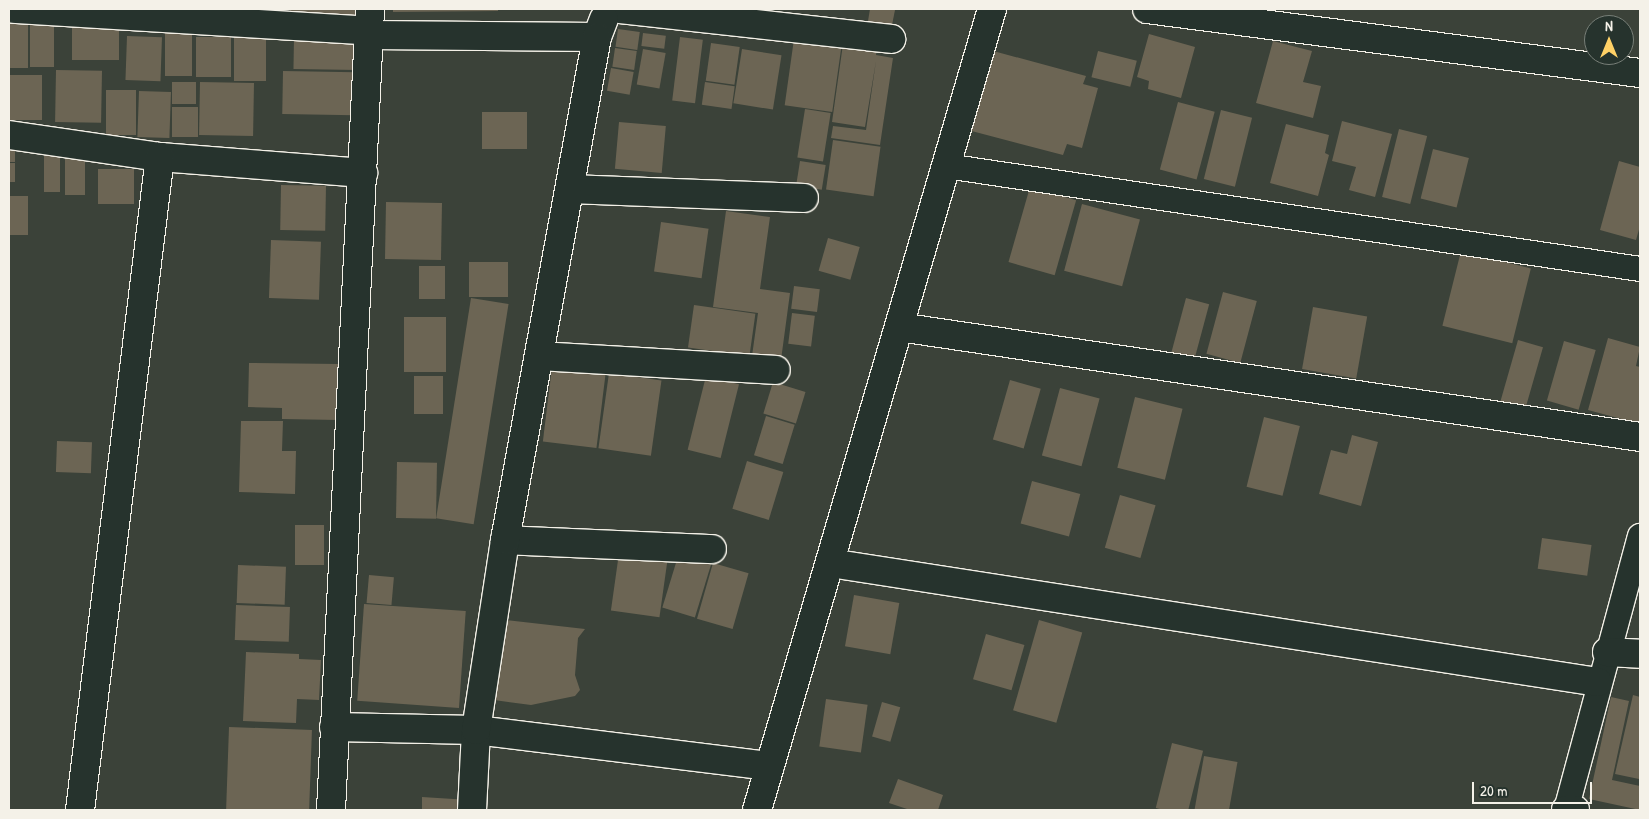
<!DOCTYPE html>
<html>
<head>
<meta charset="utf-8">
<style>
  body { margin:0 }
  #map { position:relative; width:1649px; height:819px; overflow:hidden; background:#3b4239; font-family:"Patrick Hand",sans-serif }
  div>[style] { position:absolute }
  [style*='--x'] { left:calc(var(--x)*1px); top:calc(var(--y)*1px); width:calc(var(--w)*1px); rotate:calc(var(--a)*1deg) }
  .building>* { inset:0; background:#6c6554; transform-origin:0 0 }
  .roads { filter:drop-shadow(1px 0 #f4f1e8) drop-shadow(-1px 0 #f4f1e8) drop-shadow(0 1px #f4f1e8) drop-shadow(0 -1px #f4f1e8) }
  .lane>* { height:24px; margin:-12px; padding:0 12px; transform-origin:12px; border-radius:12px; background:#26332d }
  .street>* { height:28px; margin:-14px; padding:0 14px; transform-origin:14px; border-radius:14px; background:#26332d }
  span { translate:-50% -50%; white-space:nowrap; text-align:center; line-height:1.15; -webkit-text-stroke:4px #26332d; paint-order:stroke }
  .frame { position:absolute; inset:0; border:10px solid #f4f1e8; pointer-events:none }
  .north { position:absolute; left:1584px; top:15px; width:50px; height:50px; box-sizing:border-box; background:#26332d; border:1px solid #787f78; border-radius:50%; rotate:0deg; font-size:14px; font-weight:700; line-height:20px; text-align:center; color:#f4f1e8 }
  .north::after { content:''; display:block; margin:auto; width:18px; height:22px; background:#ffd166; clip-path:polygon(50% 0,100% 100%,50% 72%,0 100%) }
  .scale { position:absolute; left:1472px; top:782px; width:120px; height:22px; box-sizing:border-box; border:2px solid #f4f1e8; border-top:0; padding-left:6px; font-size:15px; line-height:18px; white-space:nowrap; color:#f4f1e8; -webkit-text-stroke:4px #26332d; paint-order:stroke }
</style>
</head>
<body>
<div id="map">
  <div class="building">
    <i style="clip-path:polygon(290px 9px,355px 9px,355px 15px,290px 14px)"></i>
    <i style="clip-path:polygon(393px 9px,498px 9px,498px 11px,393px 12px)"></i>
    <i style="clip-path:polygon(870px 9px,895px 10px,892px 25px,868px 21px)"></i>
    <i style="left:9px;top:16px;width:19px;height:52px"></i>
    <i style="left:30px;top:17px;width:24px;height:50px"></i>
    <i style="left:72px;top:19px;width:47px;height:41px"></i>
    <i style="left:165px;top:29px;width:27px;height:47px"></i>
    <i style="left:618px;top:29px;width:22px;height:18px;rotate:8deg"></i>
    <i style="left:234px;top:32px;width:32px;height:49px"></i>
    <i style="left:643px;top:33px;width:23px;height:13px;rotate:7deg"></i>
    <i style="clip-path:polygon(1149px 34px,1195px 47px,1181px 98px,1148px 89px,1149px 81px,1137px 77px)"></i>
    <i style="left:127px;top:36px;width:35px;height:44px;rotate:2deg"></i>
    <i style="left:196px;top:37px;width:35px;height:40px"></i>
    <i style="left:680px;top:37px;width:23px;height:64px;rotate:7deg"></i>
    <i style="clip-path:polygon(844px 37px,878px 42px,876px 55px,893px 58px,880px 145px,831px 138px,833px 126px,866px 130px,876px 61px,865px 127px,832px 122px)"></i>
    <i style="left:294px;top:38px;width:64px;height:31px;rotate:1deg"></i>
    <i style="left:794px;top:39px;width:48px;height:67px;rotate:8deg"></i>
    <i style="clip-path:polygon(1273px 41px,1312px 51px,1303px 82px,1321px 86px,1313px 118px,1256px 103px)"></i>
    <i style="left:711px;top:43px;width:29px;height:38px;rotate:8deg"></i>
    <i style="left:615px;top:48px;width:22px;height:19px;rotate:8deg"></i>
    <i style="left:643px;top:49px;width:23px;height:36px;rotate:10deg"></i>
    <i style="left:742px;top:49px;width:40px;height:55px;rotate:9deg"></i>
    <i style="clip-path:polygon(986px 49px,1086px 76px,1083px 84px,1098px 88px,1082px 148px,1067px 144px,1063px 155px,964px 129px)"></i>
    <i style="left:1098px;top:51px;width:40px;height:27px;rotate:14deg"></i>
    <i style="left:611px;top:68px;width:23px;height:23px;rotate:10deg"></i>
    <i style="left:56px;top:70px;width:46px;height:52px;rotate:1deg"></i>
    <i style="left:283px;top:71px;width:72px;height:43px;rotate:1deg"></i>
    <i style="left:9px;top:75px;width:33px;height:45px"></i>
    <i style="left:172px;top:82px;width:24px;height:22px"></i>
    <i style="left:200px;top:82px;width:54px;height:53px;rotate:1deg"></i>
    <i style="left:705px;top:82px;width:30px;height:23px;rotate:8deg"></i>
    <i style="left:106px;top:90px;width:30px;height:45px"></i>
    <i style="left:139px;top:91px;width:32px;height:46px;rotate:2deg"></i>
    <i style="left:1178px;top:102px;width:38px;height:70px;rotate:15deg"></i>
    <i style="left:172px;top:107px;width:26px;height:30px"></i>
    <i style="left:805px;top:109px;width:26px;height:49px;rotate:9deg"></i>
    <i style="left:1221px;top:110px;width:32px;height:71px;rotate:14deg"></i>
    <i style="left:482px;top:112px;width:45px;height:37px"></i>
    <i style="clip-path:polygon(1342px 121px,1392px 134px,1375px 197px,1349px 190px,1356px 167px,1332px 161px)"></i>
    <i style="left:619px;top:122px;width:47px;height:47px;rotate:5deg"></i>
    <i style="clip-path:polygon(1286px 124px,1329px 135px,1325px 153px,1329px 155px,1318px 196px,1270px 183px)"></i>
    <i style="left:1399px;top:129px;width:29px;height:70px;rotate:14deg"></i>
    <i style="left:833px;top:140px;width:48px;height:50px;rotate:8deg"></i>
    <i style="left:9px;top:141px;width:6px;height:21px"></i>
    <i style="left:44px;top:145px;width:16px;height:47px"></i>
    <i style="left:1433px;top:149px;width:37px;height:51px;rotate:14deg"></i>
    <i style="left:65px;top:150px;width:20px;height:45px"></i>
    <i style="left:800px;top:161px;width:26px;height:25px;rotate:9deg"></i>
    <i style="clip-path:polygon(1619px 161px,1640px 167px,1640px 226px,1636px 240px,1600px 230px)"></i>
    <i style="left:9px;top:163px;width:6px;height:19px"></i>
    <i style="left:98px;top:169px;width:36px;height:35px"></i>
    <i style="left:281px;top:185px;width:45px;height:45px;rotate:1deg"></i>
    <i style="left:1030px;top:187px;width:48px;height:78px;rotate:16deg"></i>
    <i style="left:9px;top:196px;width:19px;height:39px"></i>
    <i style="left:386px;top:202px;width:56px;height:57px;rotate:1deg"></i>
    <i style="left:1082px;top:204px;width:60px;height:69px;rotate:15deg"></i>
    <i style="clip-path:polygon(726px 211px,770px 217px,760px 289px,790px 293px,781px 360px,752px 356px,758px 313px,713px 307px)"></i>
    <i style="left:661px;top:222px;width:48px;height:50px;rotate:8deg"></i>
    <i style="left:828px;top:238px;width:33px;height:34px;rotate:16deg"></i>
    <i style="left:271px;top:240px;width:50px;height:58px;rotate:2deg"></i>
    <i style="left:1461px;top:251px;width:72px;height:77px;rotate:14deg"></i>
    <i style="left:469px;top:262px;width:39px;height:35px"></i>
    <i style="left:419px;top:266px;width:26px;height:33px"></i>
    <i style="left:794px;top:286px;width:26px;height:23px;rotate:7deg"></i>
    <i style="left:1223px;top:292px;width:35px;height:64px;rotate:15deg"></i>
    <i style="left:471px;top:298px;width:38px;height:223px;rotate:9deg"></i>
    <i style="left:1186px;top:298px;width:24px;height:64px;rotate:15deg"></i>
    <i style="left:694px;top:305px;width:62px;height:43px;rotate:8deg"></i>
    <i style="left:1313px;top:307px;width:55px;height:63px;rotate:10deg"></i>
    <i style="left:792px;top:313px;width:23px;height:31px;rotate:7deg"></i>
    <i style="left:404px;top:317px;width:42px;height:55px"></i>
    <i style="clip-path:polygon(1608px 338px,1640px 347px,1636px 366px,1640px 367px,1640px 424px,1588px 410px)"></i>
    <i style="left:1518px;top:340px;width:26px;height:66px;rotate:16deg"></i>
    <i style="left:1564px;top:341px;width:33px;height:62px;rotate:16deg"></i>
    <i style="clip-path:polygon(249px 363px,339px 364px,338px 420px,282px 419px,282px 408px,248px 407px)"></i>
    <i style="left:552px;top:367px;width:54px;height:75px;rotate:7deg"></i>
    <i style="left:609px;top:373px;width:53px;height:76px;rotate:8deg"></i>
    <i style="left:414px;top:376px;width:29px;height:38px"></i>
    <i style="left:706px;top:376px;width:34px;height:76px;rotate:14deg"></i>
    <i style="left:1010px;top:380px;width:32px;height:62px;rotate:16deg"></i>
    <i style="left:773px;top:382px;width:34px;height:33px;rotate:17deg"></i>
    <i style="left:1060px;top:388px;width:41px;height:70px;rotate:15deg"></i>
    <i style="left:1135px;top:397px;width:49px;height:73px;rotate:14deg"></i>
    <i style="left:766px;top:416px;width:30px;height:41px;rotate:17deg"></i>
    <i style="left:1264px;top:417px;width:37px;height:72px;rotate:14deg"></i>
    <i style="clip-path:polygon(241px 421px,283px 421px,282px 451px,296px 451px,295px 494px,239px 492px)"></i>
    <i style="clip-path:polygon(1352px 435px,1378px 442px,1361px 506px,1319px 494px,1331px 450px,1347px 454px)"></i>
    <i style="left:57px;top:441px;width:35px;height:31px;rotate:2deg"></i>
    <i style="left:747px;top:461px;width:38px;height:50px;rotate:17deg"></i>
    <i style="left:397px;top:462px;width:40px;height:56px;rotate:1deg"></i>
    <i style="left:1032px;top:481px;width:50px;height:44px;rotate:15deg"></i>
    <i style="left:1120px;top:495px;width:37px;height:55px;rotate:16deg"></i>
    <i style="left:295px;top:525px;width:29px;height:40px"></i>
    <i style="left:1542px;top:538px;width:50px;height:31px;rotate:8deg"></i>
    <i style="left:619px;top:553px;width:49px;height:58px;rotate:8deg"></i>
    <i style="left:679px;top:553px;width:34px;height:57px;rotate:17deg"></i>
    <i style="left:713px;top:563px;width:37px;height:58px;rotate:16deg"></i>
    <i style="left:238px;top:565px;width:48px;height:38px;rotate:2deg"></i>
    <i style="left:369px;top:575px;width:25px;height:28px;rotate:5deg"></i>
    <i style="left:854px;top:595px;width:46px;height:52px;rotate:10deg"></i>
    <i style="left:364px;top:604px;width:102px;height:97px;rotate:4deg"></i>
    <i style="left:236px;top:605px;width:54px;height:35px;rotate:2deg"></i>
    <i style="clip-path:polygon(505px 620px,585px 629px,578px 638px,575px 675px,580px 690px,575px 696px,531px 705px,494px 700px)"></i>
    <i style="left:1039px;top:620px;width:45px;height:94px;rotate:16deg"></i>
    <i style="left:986px;top:634px;width:40px;height:47px;rotate:16deg"></i>
    <i style="clip-path:polygon(246px 652px,299px 654px,299px 659px,321px 660px,319px 700px,297px 699px,296px 723px,243px 721px)"></i>
    <i style="clip-path:polygon(1633px 695px,1640px 697px,1639px 779px,1615px 774px)"></i>
    <i style="clip-path:polygon(1611px 697px,1629px 701px,1612px 780px,1640px 786px,1640px 810px,1589px 799px)"></i>
    <i style="left:826px;top:699px;width:42px;height:48px;rotate:8deg"></i>
    <i style="left:882px;top:702px;width:19px;height:36px;rotate:16deg"></i>
    <i style="left:229px;top:727px;width:83px;height:83px;rotate:2deg"></i>
    <i style="left:1172px;top:743px;width:32px;height:67px;rotate:14deg"></i>
    <i style="left:1204px;top:756px;width:34px;height:55px;rotate:10deg"></i>
    <i style="clip-path:polygon(898px 779px,943px 795px,938px 810px,910px 810px,889px 803px)"></i>
    <i style="clip-path:polygon(422px 797px,469px 800px,469px 810px,422px 810px)"></i>
  </div>
  <div class="roads">
    <div class="lane">
      <i style="--x:946;--y:166;--w:702;--a:8.44"></i>
      <i style="--x:1566;--y:810;--w:284;--a:-74.9"></i>
    </div>
    <div class="street">
      <i style="--x:14;--y:9;--w:357;--a:3.5"></i>
      <i style="--x:620;--y:9;--w:273;--a:6.3"></i>
      <i style="--x:1147;--y:9;--w:497;--a:7.4"></i>
      <i style="--x:370;--y:35;--w:227;--a:0.5"></i>
      <i style="--x:597;--y:37;--w:19;--a:-69"></i>
      <i style="--x:9;--y:135;--w:153;--a:8.3"></i>
      <i style="--x:160;--y:157;--w:204;--a:4.5"></i>
      <i style="--x:570;--y:189;--w:234;--a:2.2"></i>
      <i style="--x:899;--y:327;--w:749;--a:8.44"></i>
      <i style="--x:540;--y:356;--w:236;--a:3.4"></i>
      <i style="--x:505;--y:540;--w:207;--a:2.5"></i>
      <i style="--x:830;--y:563;--w:777;--a:8.81"></i>
      <i style="--x:1607;--y:652;--w:33;--a:3"></i>
      <i style="--x:334;--y:727;--w:142;--a:1.2"></i>
      <i style="--x:476;--y:730;--w:296;--a:7"></i>
      <i style="--x:80;--y:810;--w:658;--a:-83.02"></i>
      <i style="--x:331;--y:810;--w:802;--a:-87.21"></i>
      <i style="--x:472;--y:810;--w:80;--a:-87.1"></i>
      <i style="--x:476;--y:730;--w:192;--a:-81.3"></i>
      <i style="--x:505;--y:540;--w:511;--a:-79.64"></i>
      <i style="--x:757;--y:810;--w:835;--a:-73.65"></i>
      <i style="--x:1566;--y:810;--w:9;--a:0"></i>
    </div>
  </div>
  <div class="frame"></div>
  <div class="north">N</div>
  <div class="scale">20 m</div>
</div>
</body>
</html>
